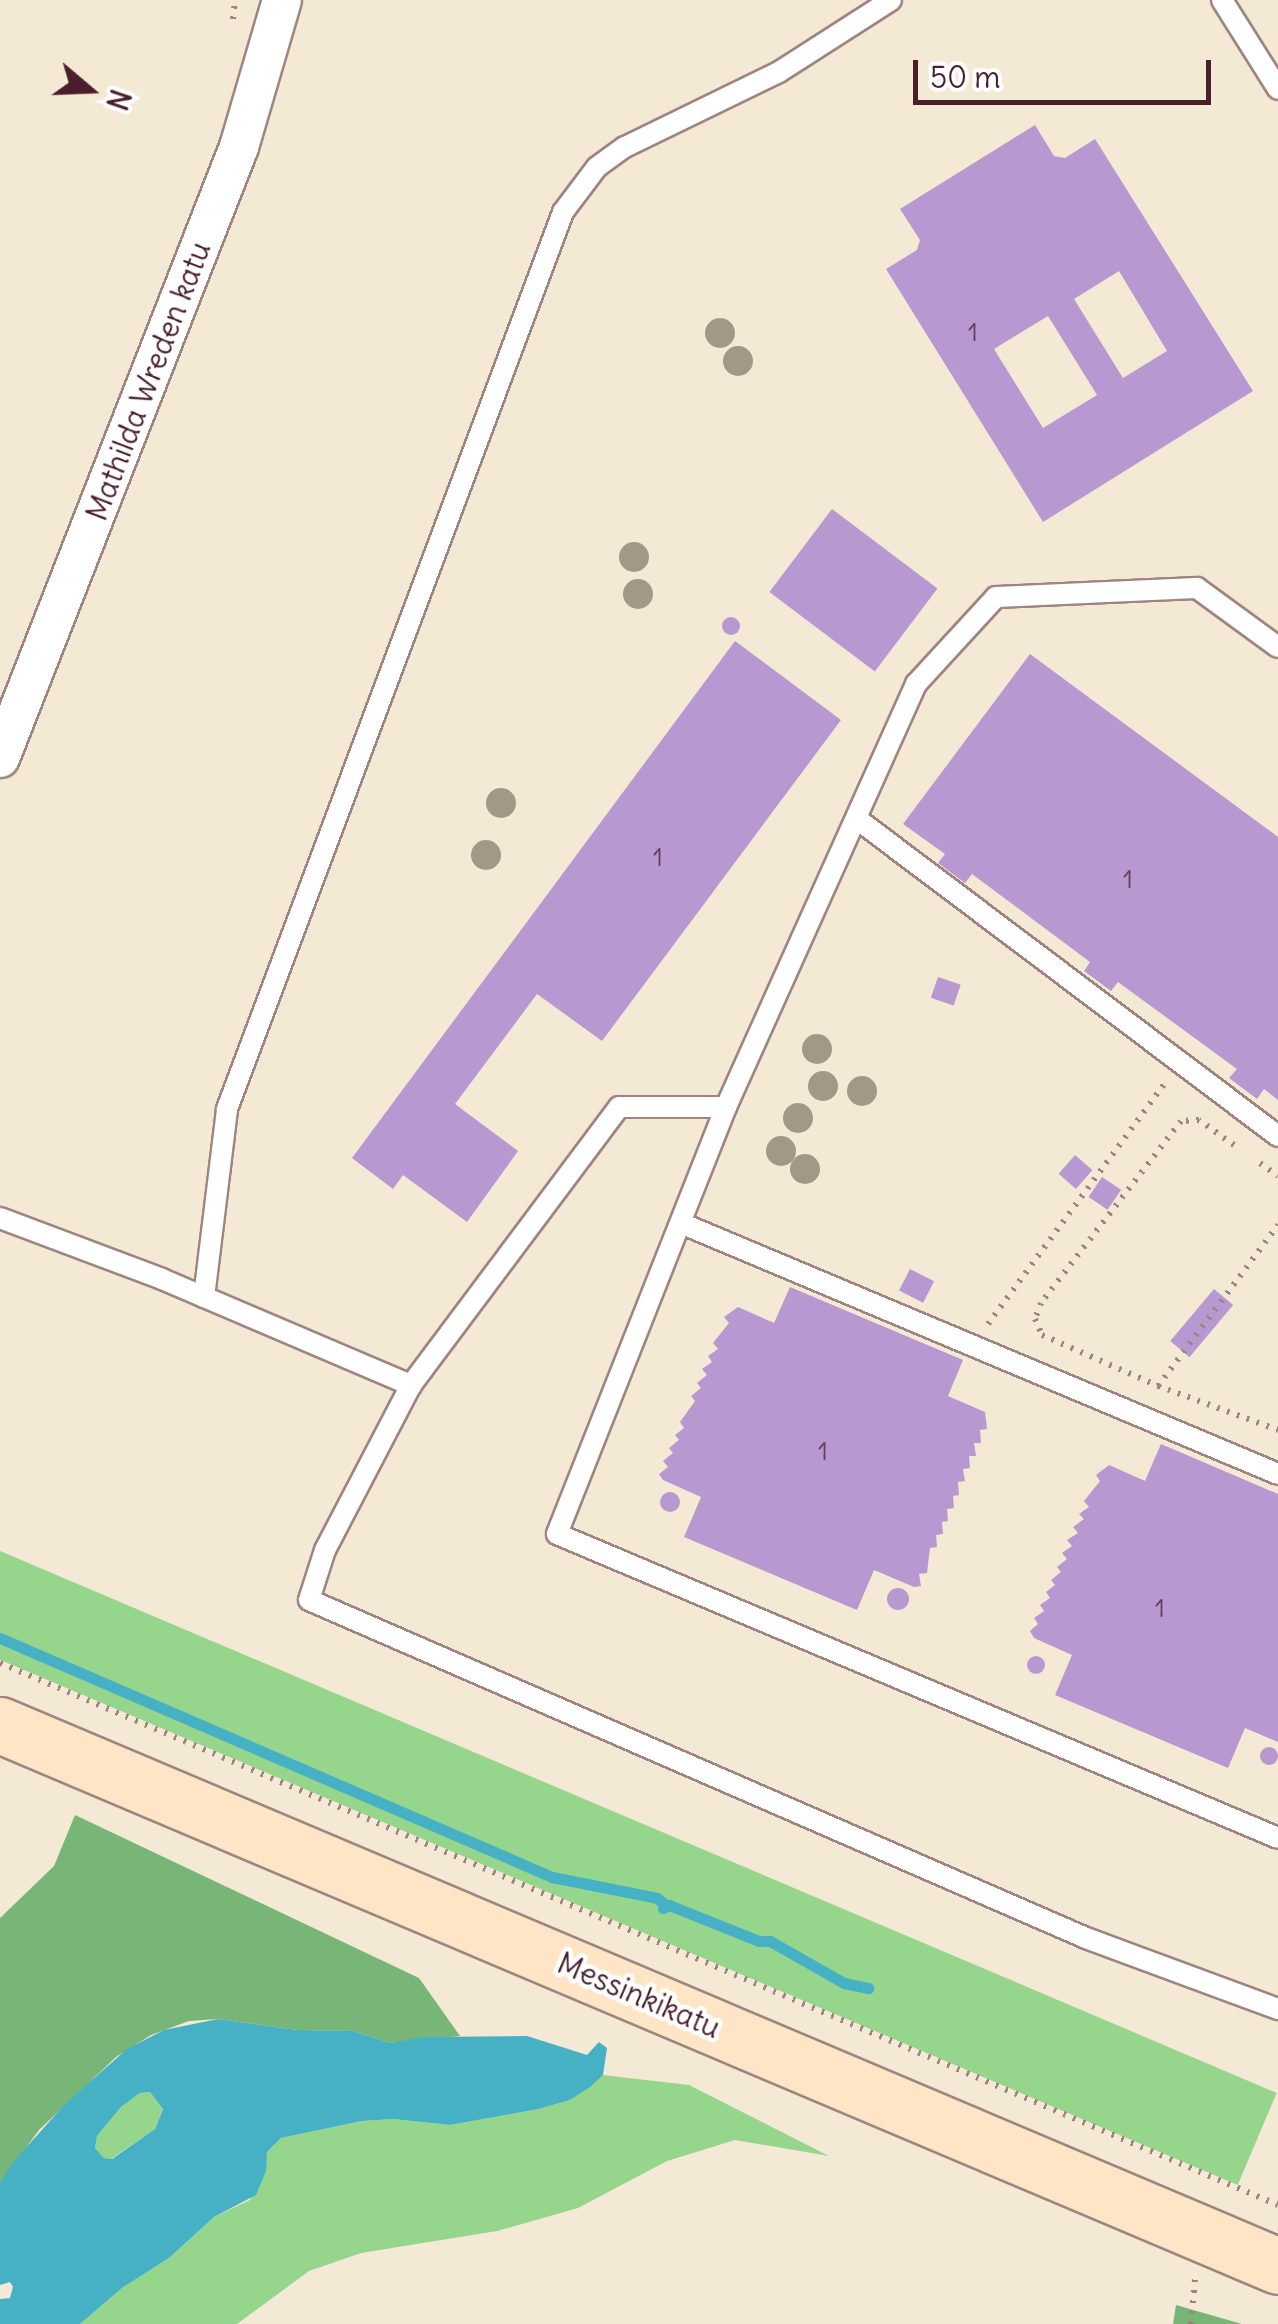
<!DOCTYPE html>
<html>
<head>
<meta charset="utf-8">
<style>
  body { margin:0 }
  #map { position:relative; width:1278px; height:2324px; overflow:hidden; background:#f4e9d4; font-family:Delius,sans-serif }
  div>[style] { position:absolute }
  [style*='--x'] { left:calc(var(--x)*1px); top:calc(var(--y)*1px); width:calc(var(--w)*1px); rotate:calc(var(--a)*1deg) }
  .green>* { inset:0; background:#95d58c; transform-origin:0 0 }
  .forest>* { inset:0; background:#78b678 }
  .water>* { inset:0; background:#46b1c4 }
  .stream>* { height:11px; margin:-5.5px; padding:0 5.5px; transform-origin:5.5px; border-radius:5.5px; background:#46b1c4 }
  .building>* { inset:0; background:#b798d1; transform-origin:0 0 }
  .round { border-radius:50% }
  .path>* { height:6px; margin-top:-3px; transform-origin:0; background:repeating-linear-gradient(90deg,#9f8480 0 2.5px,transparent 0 10.5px) }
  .roads { filter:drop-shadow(2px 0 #9f8480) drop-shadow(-2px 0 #9f8480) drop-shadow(0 2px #9f8480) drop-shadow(0 -2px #9f8480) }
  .lane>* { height:20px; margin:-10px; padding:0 10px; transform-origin:10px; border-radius:10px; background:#fff }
  .street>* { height:38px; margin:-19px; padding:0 19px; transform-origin:19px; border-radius:19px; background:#fff }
  .secondary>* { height:55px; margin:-27.5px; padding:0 27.5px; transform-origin:27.5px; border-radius:27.5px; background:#fde5c5 }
  .trees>* { width:30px; height:30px; margin:-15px; border-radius:50%; background:#a39887 }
  span { translate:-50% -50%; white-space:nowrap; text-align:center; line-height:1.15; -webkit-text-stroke:9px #fff; paint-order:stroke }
  .number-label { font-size:25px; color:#653d54 }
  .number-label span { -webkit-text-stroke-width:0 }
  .street-label { font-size:30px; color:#4a1f2b }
  .north { position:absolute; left:40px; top:40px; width:100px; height:100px; -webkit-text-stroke:8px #fff; paint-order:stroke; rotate:109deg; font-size:28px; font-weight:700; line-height:40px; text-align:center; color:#4a1f2b }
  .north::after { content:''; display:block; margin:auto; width:35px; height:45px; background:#4a1f2b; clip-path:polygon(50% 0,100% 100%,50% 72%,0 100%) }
  .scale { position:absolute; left:913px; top:60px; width:298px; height:45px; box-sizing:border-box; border:5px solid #4a1f2b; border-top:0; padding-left:12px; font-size:30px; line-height:35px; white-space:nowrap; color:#4a1f2b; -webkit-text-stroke:8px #fff; paint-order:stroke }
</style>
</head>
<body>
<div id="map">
  <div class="green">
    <i style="left:0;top:1551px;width:1387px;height:100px;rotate:23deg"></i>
    <i style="clip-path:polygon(603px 2075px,689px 2085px,829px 2156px,735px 2140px,667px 2161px,578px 2208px,497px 2231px,361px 2253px,309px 2271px,237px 2324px,80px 2324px,122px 2288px,169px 2258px,214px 2217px,250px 2200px,267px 2152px,281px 2138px,362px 2121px,393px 2119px,450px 2125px,539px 2109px,570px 2100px)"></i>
    <i style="clip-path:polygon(150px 2092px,163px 2108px,155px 2129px,111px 2159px,104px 2158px,95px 2148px,97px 2136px,121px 2107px,140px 2093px)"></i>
  </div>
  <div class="forest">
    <i style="clip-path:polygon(75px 1815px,419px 1978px,460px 2036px,391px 2043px,353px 2031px,298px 2030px,218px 2019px,189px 2021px,151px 2035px,116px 2057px,39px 2130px,0 2183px,0 1918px,54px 1866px)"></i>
    <i style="clip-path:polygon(1176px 2305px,1242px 2324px,1173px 2324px)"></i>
  </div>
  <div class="water">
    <i style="clip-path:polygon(evenodd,218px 2019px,298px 2030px,353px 2031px,391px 2043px,425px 2037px,527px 2036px,587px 2055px,599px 2042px,607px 2048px,603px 2075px,590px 2087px,570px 2100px,539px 2109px,450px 2125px,393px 2119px,362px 2121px,281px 2138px,267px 2152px,266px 2171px,256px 2195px,214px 2217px,169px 2258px,122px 2288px,80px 2324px,0 2324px,0 2299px,10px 2298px,13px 2287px,10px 2282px,0 2285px,0 2183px,13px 2162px,67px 2102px,127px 2049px,164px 2030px,218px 2019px,150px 2092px,163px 2109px,155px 2129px,112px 2159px,104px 2158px,95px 2148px,97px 2136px,121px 2107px,140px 2093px,150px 2092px)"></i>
  </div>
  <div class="stream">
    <i style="--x:0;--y:1638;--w:602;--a:23.41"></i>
    <i style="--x:552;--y:1877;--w:107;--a:11.3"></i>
    <i style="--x:657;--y:1898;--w:11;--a:41"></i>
    <i style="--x:663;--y:1908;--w:7;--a:-27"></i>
    <i style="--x:669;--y:1905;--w:97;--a:21.8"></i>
    <i style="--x:759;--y:1941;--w:11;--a:0"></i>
    <i style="--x:770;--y:1941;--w:85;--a:29.6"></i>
    <i style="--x:844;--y:1983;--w:25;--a:12"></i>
  </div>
  <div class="building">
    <i style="clip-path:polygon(evenodd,1035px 125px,1054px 156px,1065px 158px,1095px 139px,1253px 391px,1043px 522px,886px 269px,917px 250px,920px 240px,900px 209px,1035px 125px,1119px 271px,1167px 351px,1123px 378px,1074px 299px,1119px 271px,1035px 125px,1048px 316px,1097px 395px,1043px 428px,994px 349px,1048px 316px)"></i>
    <i style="left:832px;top:509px;width:132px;height:104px;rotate:37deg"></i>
    <i class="round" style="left:722px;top:617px;width:18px;height:18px"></i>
    <i style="clip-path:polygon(735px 641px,841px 720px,602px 1041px,537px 994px,455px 1104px,518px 1151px,467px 1222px,403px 1175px,393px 1189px,352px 1158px)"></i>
    <i style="clip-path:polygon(1030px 654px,1278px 837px,1278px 1100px,1264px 1089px,1257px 1099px,1229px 1078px,1237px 1069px,1118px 982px,1111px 991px,1084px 971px,1090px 962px,972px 874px,965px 883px,938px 863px,945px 854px,903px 824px)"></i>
    <i style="left:938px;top:977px;width:24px;height:22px;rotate:19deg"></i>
    <i style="left:1075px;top:1155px;width:23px;height:25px;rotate:41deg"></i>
    <i style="left:1102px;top:1177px;width:23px;height:24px;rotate:34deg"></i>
    <i style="left:910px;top:1269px;width:27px;height:24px;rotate:27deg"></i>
    <i style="clip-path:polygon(790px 1287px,963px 1360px,948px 1396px,985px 1412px,987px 1429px,980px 1430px,981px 1443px,974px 1443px,976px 1456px,969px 1456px,970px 1468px,963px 1469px,965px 1481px,958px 1482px,959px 1495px,953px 1496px,954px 1508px,947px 1509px,948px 1521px,942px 1522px,943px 1534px,936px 1535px,937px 1547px,930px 1548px,927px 1573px,919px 1574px,921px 1586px,914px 1587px,874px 1570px,857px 1610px,684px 1537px,701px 1497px,663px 1480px,659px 1474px,668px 1467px,663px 1461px,673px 1453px,669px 1448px,679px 1440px,675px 1435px,684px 1428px,680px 1422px,695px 1401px,691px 1396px,701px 1388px,697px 1383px,707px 1375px,702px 1369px,712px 1362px,708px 1356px,718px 1349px,713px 1343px,729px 1323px,724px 1317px,738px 1307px,774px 1323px)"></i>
    <i style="left:1214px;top:1289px;width:25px;height:68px;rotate:40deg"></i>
    <i style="clip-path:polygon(1161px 1444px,1278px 1494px,1278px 1742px,1245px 1728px,1228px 1768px,1055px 1695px,1072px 1655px,1034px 1638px,1030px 1631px,1038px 1624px,1034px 1618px,1044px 1611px,1040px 1605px,1050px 1598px,1046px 1592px,1055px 1585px,1051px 1580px,1061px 1572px,1057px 1567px,1067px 1559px,1062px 1553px,1072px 1546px,1067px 1540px,1078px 1533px,1073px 1527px,1084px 1519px,1079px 1514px,1089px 1507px,1084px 1501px,1100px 1481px,1096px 1475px,1109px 1465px,1145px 1481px)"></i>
    <i class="round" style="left:660px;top:1492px;width:20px;height:20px"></i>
    <i class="round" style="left:887px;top:1588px;width:22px;height:22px"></i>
    <i class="round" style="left:1027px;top:1656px;width:18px;height:18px"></i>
    <i class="round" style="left:1260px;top:1747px;width:18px;height:18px"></i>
  </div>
  <div class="path">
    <i style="--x:233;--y:19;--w:19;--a:-84"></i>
    <i style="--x:1234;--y:1145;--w:43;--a:-144.5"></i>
    <i style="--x:1199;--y:1120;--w:18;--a:177"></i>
    <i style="--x:1181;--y:1121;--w:230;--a:127.6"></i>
    <i style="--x:1041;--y:1303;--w:17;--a:111"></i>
    <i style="--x:1035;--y:1319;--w:17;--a:66"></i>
    <i style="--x:1042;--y:1335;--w:127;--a:23.7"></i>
    <i style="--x:1158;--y:1386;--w:128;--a:20.1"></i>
    <i style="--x:1260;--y:1163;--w:22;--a:36"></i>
    <i style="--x:988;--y:1324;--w:298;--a:-53.7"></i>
    <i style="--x:1158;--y:1386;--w:201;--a:-53.3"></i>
    <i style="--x:0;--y:1663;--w:1388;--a:22.98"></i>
    <i style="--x:1191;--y:2324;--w:45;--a:-84.9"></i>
  </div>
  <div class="roads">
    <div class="lane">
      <i style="--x:1222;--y:0;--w:105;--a:57.8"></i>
      <i style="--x:857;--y:819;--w:527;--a:36.98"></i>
      <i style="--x:726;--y:1107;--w:464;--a:-65.8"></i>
      <i style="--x:916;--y:684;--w:118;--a:-47.4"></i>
      <i style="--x:996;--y:597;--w:201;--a:-2.6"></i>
      <i style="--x:1197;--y:588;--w:100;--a:36.1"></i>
      <i style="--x:0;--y:1218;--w:173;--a:20.6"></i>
      <i style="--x:162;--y:1279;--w:271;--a:23.1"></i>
      <i style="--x:411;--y:1385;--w:347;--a:-53.2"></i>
      <i style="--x:619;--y:1107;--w:107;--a:0"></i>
      <i style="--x:726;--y:1107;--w:459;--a:111.6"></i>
      <i style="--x:557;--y:1534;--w:782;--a:22.86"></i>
      <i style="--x:683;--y:1224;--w:645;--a:22.79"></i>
      <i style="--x:204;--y:1297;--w:189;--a:-83"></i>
      <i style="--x:227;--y:1109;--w:958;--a:-69.46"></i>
      <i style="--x:563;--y:212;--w:56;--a:-52.9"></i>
      <i style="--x:597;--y:167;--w:34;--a:-36"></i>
      <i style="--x:625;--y:147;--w:171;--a:-26"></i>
      <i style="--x:779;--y:72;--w:133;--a:-32.7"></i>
      <i style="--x:411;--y:1385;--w:186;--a:117.5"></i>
      <i style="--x:325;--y:1550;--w:52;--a:107.7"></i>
      <i style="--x:309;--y:1600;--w:847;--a:23.51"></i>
      <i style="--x:1086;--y:1938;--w:205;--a:20.3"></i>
    </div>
    <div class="street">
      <i style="--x:0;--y:758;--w:656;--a:-68.64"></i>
      <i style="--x:239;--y:147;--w:153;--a:-73.7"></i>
    </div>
    <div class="secondary">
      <i style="--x:0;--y:1725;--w:1388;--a:22.94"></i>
    </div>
  </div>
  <div class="trees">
    <i style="left:720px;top:333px"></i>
    <i style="left:738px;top:361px"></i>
    <i style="left:634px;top:557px"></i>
    <i style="left:638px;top:594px"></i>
    <i style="left:501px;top:803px"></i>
    <i style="left:486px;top:855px"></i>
    <i style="left:817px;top:1049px"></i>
    <i style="left:823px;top:1086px"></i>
    <i style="left:862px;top:1091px"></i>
    <i style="left:798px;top:1118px"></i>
    <i style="left:781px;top:1151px"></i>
    <i style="left:805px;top:1169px"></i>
  </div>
  <div class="number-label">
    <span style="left:973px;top:332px">1</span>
    <span style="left:658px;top:857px">1</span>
    <span style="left:1128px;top:879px">1</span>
    <span style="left:823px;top:1451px">1</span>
    <span style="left:1160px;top:1608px">1</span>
  </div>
  <div class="street-label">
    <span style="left:148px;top:381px;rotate:-69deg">Mathilda Wreden katu</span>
    <span style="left:639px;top:1995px;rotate:23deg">Messinkikatu</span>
  </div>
  <div class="north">N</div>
  <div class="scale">50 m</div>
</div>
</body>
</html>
